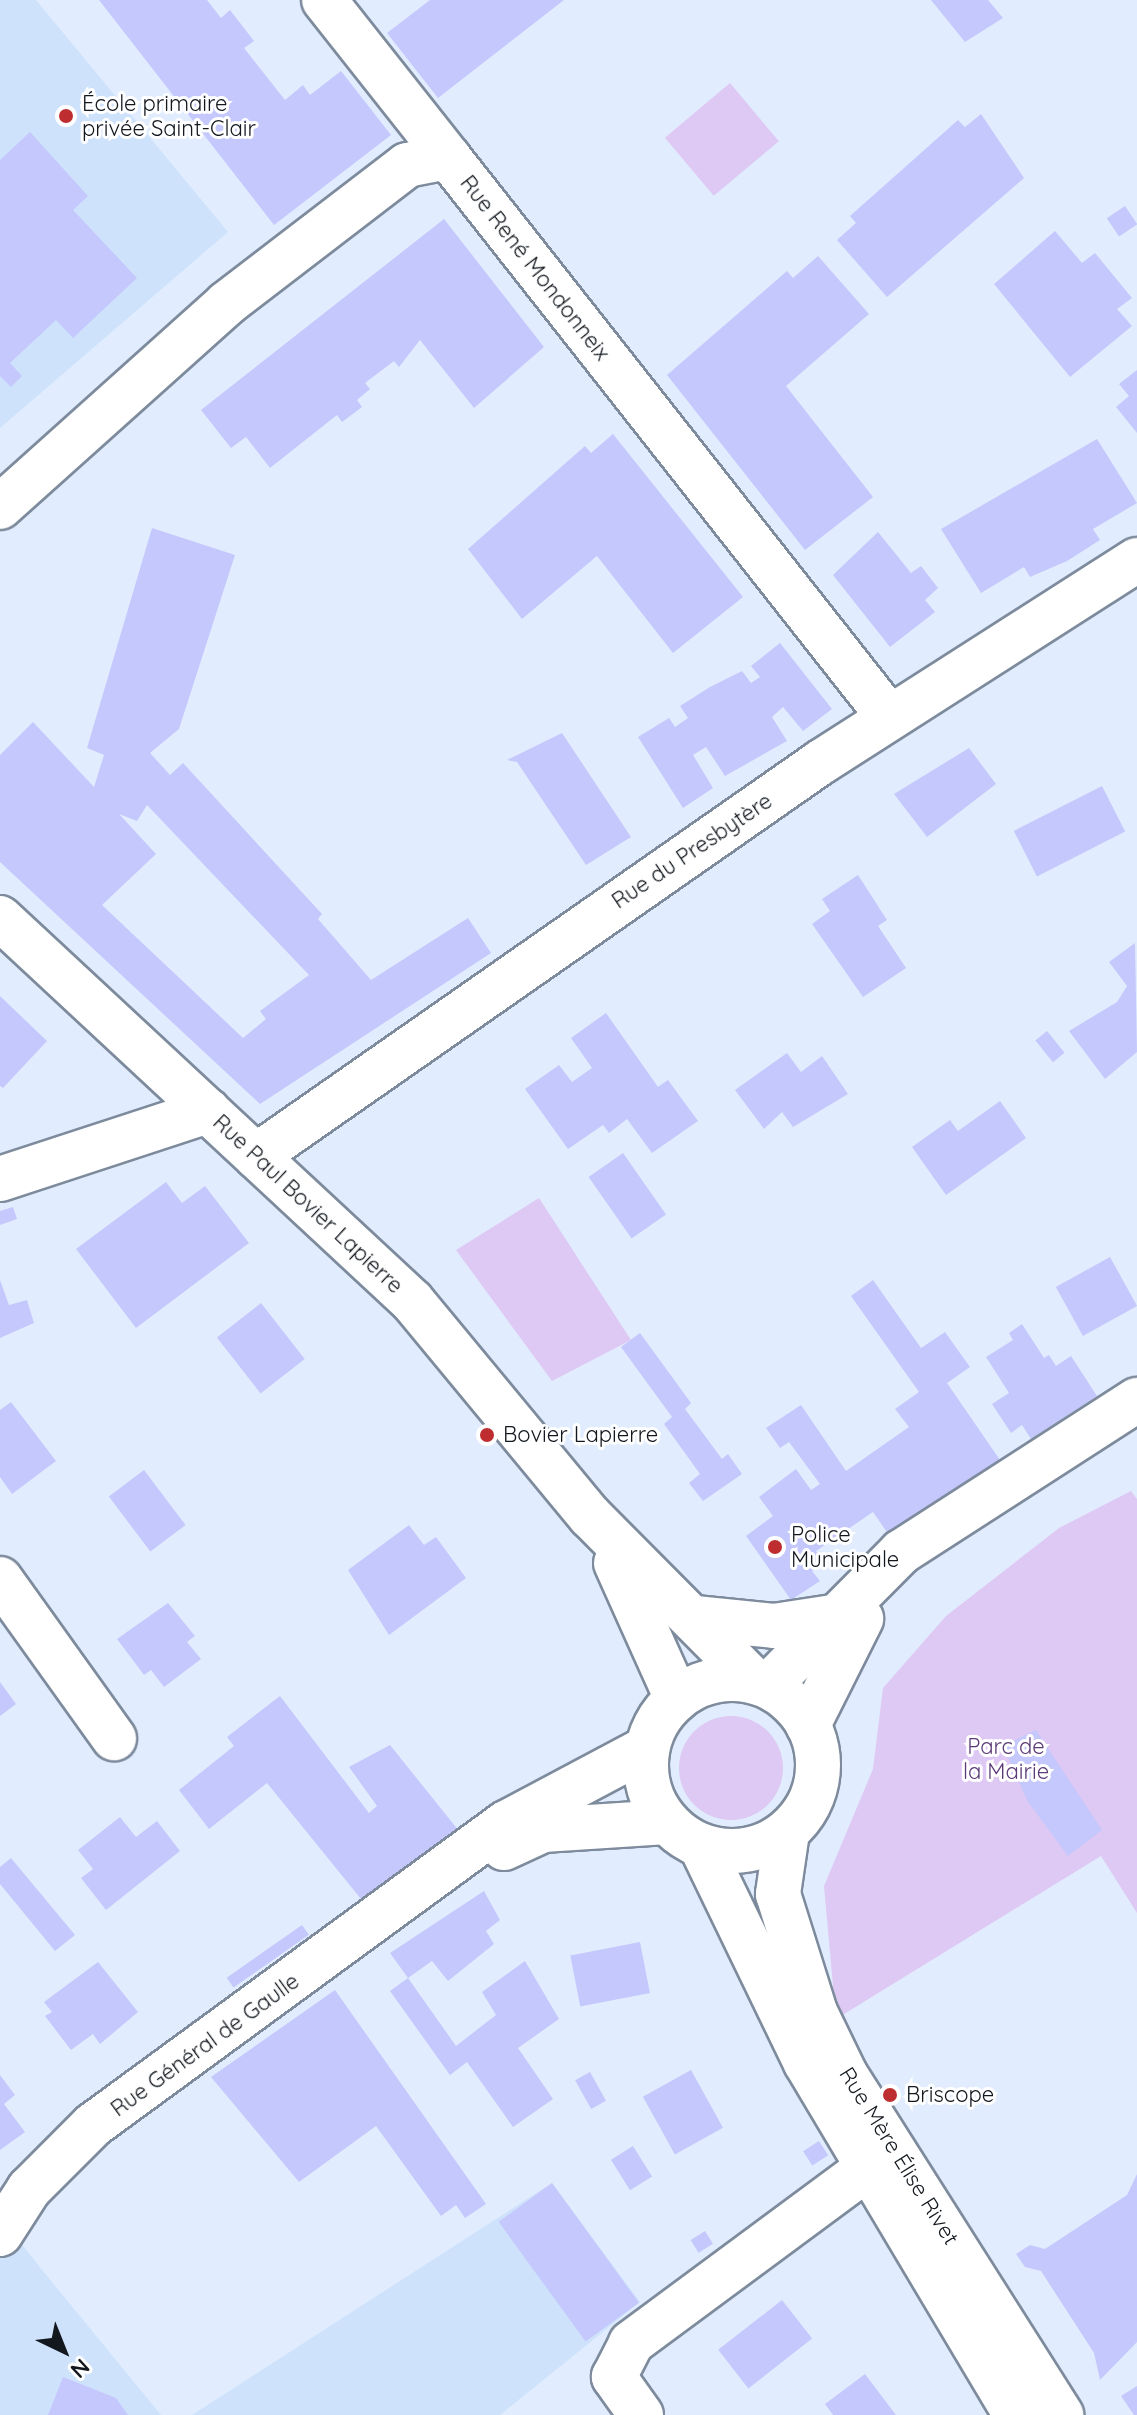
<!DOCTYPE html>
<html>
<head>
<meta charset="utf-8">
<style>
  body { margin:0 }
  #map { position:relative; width:1137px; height:2415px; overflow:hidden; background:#e1edfe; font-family:Quicksand,sans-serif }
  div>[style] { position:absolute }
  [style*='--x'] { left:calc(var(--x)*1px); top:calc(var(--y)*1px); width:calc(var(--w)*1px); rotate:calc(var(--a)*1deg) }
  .built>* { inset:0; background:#cee2fc }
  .green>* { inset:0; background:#dec8f4; transform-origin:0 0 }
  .round { border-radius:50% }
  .building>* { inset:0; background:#c5c8fc; transform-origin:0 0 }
  .roads { filter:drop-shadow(2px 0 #7d8b9d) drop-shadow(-2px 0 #7d8b9d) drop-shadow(0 2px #7d8b9d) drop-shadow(0 -2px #7d8b9d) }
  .minor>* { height:44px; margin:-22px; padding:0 22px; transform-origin:22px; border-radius:22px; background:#fff }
  .tertiary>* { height:44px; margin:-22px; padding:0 22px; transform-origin:22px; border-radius:22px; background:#fff }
  .secondary>* { height:44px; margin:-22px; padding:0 22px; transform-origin:22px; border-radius:22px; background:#fff }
  .secondary>.ring { margin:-22px; padding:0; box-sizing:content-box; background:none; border:44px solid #fff; border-radius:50% }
  .dots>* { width:22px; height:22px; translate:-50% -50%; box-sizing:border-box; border:4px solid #fff; border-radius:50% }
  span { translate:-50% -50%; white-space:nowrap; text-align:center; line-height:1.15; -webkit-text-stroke:6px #fff; paint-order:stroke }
  .poi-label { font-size:22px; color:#13181f }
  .left { translate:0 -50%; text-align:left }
  .street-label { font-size:22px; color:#13181f }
  .park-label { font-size:22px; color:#5c3c78 }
  .north { position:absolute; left:24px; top:2311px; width:80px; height:80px; -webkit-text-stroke:6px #fff; paint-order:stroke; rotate:137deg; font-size:22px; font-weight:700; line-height:32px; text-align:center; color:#13181f }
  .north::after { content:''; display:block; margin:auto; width:28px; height:36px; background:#13181f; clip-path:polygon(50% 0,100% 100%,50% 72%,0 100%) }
</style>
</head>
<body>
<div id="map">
  <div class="built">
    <i style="clip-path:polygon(0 0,36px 0,228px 232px,0 428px)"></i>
    <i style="clip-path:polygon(552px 2183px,640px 2302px,500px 2415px,192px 2415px)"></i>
    <i style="clip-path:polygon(0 2217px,43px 2271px,161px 2415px,0 2415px)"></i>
  </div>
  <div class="green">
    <i style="left:730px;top:83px;width:76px;height:85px;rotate:50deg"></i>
    <i style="clip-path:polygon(539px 1198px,631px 1340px,552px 1381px,456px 1250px)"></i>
    <i style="clip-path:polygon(1131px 1491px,1137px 1499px,1137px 1913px,1101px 1856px,836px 2019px,824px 1886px,873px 1769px,883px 1688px,946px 1616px,1059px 1528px)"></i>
    <i class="round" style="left:679px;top:1716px;width:104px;height:104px"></i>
  </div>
  <div class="building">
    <i style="clip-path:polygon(99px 0,207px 0,221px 18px,230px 10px,254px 41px,244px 48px,285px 100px,303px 85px,310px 95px,341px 71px,391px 135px,274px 225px)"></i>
    <i style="clip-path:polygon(430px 0,564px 0,438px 98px,387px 33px)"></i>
    <i style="clip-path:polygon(931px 0,988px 0,1003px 18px,965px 42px)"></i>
    <i style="clip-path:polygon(981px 114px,1024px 178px,887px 297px,837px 240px,856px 223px,850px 216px,958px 120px,965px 127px)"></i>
    <i style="clip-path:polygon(30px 132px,88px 196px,73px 210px,137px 278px,73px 338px,56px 320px,10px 363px,22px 376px,11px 387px,0 376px,0 160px)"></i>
    <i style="left:1125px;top:206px;width:22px;height:22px;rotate:56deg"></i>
    <i style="clip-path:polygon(444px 219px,544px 347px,474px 408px,420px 340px,399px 367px,394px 361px,365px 383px,370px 389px,357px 400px,362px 407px,342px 422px,337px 415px,270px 468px,246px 437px,231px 448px,201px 410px)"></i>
    <i style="clip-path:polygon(1055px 231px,1082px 263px,1095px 253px,1132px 298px,1117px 309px,1132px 326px,1070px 377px,994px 284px)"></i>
    <i style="clip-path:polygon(818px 256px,869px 314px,786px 386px,873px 497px,805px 550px,667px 375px,787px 271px,793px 278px)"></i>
    <i style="clip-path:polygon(1137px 370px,1137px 433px,1116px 407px,1129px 396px,1119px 384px)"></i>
    <i style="clip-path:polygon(613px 434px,743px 597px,673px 653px,597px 556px,522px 619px,468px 549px,585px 446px,591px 453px)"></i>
    <i style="clip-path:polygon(1097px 439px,1137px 503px,1093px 529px,1100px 540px,1067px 561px,1030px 577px,1024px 567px,981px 593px,941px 529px)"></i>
    <i style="clip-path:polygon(evenodd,152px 528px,235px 555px,179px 729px,150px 753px,170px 775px,183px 763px,322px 914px,318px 919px,371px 980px,468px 918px,491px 953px,260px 1104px,0 862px,0 755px,33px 722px,94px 787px,104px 755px,87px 748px,152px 528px,147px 805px,309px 975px,260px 1011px,266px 1019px,243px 1038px,102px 905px,156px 854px,119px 814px,137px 821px,147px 805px)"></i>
    <i style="clip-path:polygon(878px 532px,911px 573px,921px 566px,938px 588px,925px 600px,935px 612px,890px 647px,833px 575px)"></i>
    <i style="clip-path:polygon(780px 643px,832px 709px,803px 731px,783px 707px,772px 717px,787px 741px,725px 776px,706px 747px,693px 755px,713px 788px,683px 808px,638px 737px,669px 718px,675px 727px,688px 718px,680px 706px,710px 687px,742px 671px,751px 683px,760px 677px,751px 666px)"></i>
    <i style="clip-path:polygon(562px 733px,631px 837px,586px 865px,517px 762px,507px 760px)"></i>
    <i style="clip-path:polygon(969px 748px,996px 784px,927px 837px,894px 794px)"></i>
    <i style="left:1102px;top:786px;width:51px;height:99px;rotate:63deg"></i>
    <i style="clip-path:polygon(858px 875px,887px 920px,878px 926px,906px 968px,863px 997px,812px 924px,830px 911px,822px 899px)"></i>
    <i style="clip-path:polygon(1135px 943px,1137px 1052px,1105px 1079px,1069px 1031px,1117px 1002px,1127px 986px,1109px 962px)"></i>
    <i style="clip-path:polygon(0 996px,47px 1041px,3px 1088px,0 1086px)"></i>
    <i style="clip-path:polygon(606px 1013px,658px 1087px,668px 1080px,698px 1121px,652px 1153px,627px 1119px,609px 1133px,603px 1125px,568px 1149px,525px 1089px,559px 1065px,572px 1082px,592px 1068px,571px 1038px)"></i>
    <i style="left:1047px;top:1031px;width:28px;height:15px;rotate:51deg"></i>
    <i style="clip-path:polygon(787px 1053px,801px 1072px,822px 1056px,848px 1094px,793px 1127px,782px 1112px,764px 1129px,735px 1090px)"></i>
    <i style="clip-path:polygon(1000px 1101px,1026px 1138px,946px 1195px,912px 1147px,950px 1120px,958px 1131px)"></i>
    <i style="left:623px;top:1153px;width:75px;height:42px;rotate:55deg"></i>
    <i style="clip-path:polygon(166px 1182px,182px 1203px,205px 1186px,249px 1243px,136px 1328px,76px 1249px)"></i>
    <i style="clip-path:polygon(13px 1207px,17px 1219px,0 1225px,0 1211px)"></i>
    <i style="left:1110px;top:1257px;width:56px;height:62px;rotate:61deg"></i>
    <i style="clip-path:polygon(0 1280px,9px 1305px,27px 1300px,34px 1323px,0 1338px)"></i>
    <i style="clip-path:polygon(873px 1280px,921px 1348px,945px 1332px,970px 1367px,947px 1383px,1000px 1460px,889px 1535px,873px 1512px,816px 1551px,824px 1563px,812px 1571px,820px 1581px,791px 1600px,746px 1536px,773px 1516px,759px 1497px,796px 1469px,811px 1490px,820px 1484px,789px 1442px,780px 1448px,766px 1428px,801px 1405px,846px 1471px,909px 1427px,895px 1409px,919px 1392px,851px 1296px)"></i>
    <i style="left:261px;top:1303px;width:71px;height:56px;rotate:52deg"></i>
    <i style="clip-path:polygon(1022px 1324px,1044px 1358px,1049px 1355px,1056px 1366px,1071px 1356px,1097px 1396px,1031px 1439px,1022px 1425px,1011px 1433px,992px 1404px,1009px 1393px,986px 1357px,1013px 1340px,1009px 1333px)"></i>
    <i style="clip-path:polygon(640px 1333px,691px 1403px,685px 1409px,722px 1459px,728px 1454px,742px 1474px,703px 1501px,689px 1483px,700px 1474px,664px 1424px,672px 1417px,621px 1347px)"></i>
    <i style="clip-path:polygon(11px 1402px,56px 1461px,12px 1494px,0 1477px,0 1410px)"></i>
    <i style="left:144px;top:1470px;width:69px;height:44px;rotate:53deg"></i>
    <i style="clip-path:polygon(409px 1525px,424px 1545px,436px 1537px,466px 1578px,389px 1635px,348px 1570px)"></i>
    <i style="clip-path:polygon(168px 1603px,195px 1636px,187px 1642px,201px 1659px,164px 1687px,151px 1670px,144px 1675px,117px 1639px)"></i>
    <i style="clip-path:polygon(0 1682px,16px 1704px,0 1716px)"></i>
    <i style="clip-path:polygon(280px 1696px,369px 1813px,377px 1806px,349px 1767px,390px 1745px,459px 1831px,361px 1899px,267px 1783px,209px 1829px,179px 1790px,234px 1746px,227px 1737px)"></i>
    <i style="clip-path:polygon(1036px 1730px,1102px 1830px,1068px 1856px,1028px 1802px,1003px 1746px)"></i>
    <i style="clip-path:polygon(120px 1817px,136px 1837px,157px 1821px,180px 1851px,106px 1910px,81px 1878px,93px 1869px,78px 1850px)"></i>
    <i style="clip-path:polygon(11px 1858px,75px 1935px,55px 1951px,0 1884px,0 1867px)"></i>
    <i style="clip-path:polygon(484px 1891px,500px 1920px,486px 1931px,494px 1944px,448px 1981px,432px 1961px,408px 1978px,390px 1953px)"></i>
    <i style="left:302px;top:1925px;width:12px;height:92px;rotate:55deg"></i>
    <i style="left:640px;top:1942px;width:52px;height:71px;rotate:79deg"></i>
    <i style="clip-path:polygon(525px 1961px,559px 2019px,518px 2048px,553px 2099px,513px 2127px,467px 2062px,450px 2075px,390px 1991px,408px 1978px,456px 2046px,496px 2015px,482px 1992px)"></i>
    <i style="clip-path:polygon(98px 1962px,138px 2012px,100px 2044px,93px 2034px,71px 2050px,45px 2016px,52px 2012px,44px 2002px)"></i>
    <i style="clip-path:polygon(335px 1990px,486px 2204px,465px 2218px,456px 2205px,441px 2216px,376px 2126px,299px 2182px,211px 2077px)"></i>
    <i style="left:691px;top:2070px;width:66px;height:55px;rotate:61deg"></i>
    <i style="left:590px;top:2072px;width:33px;height:17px;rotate:61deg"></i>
    <i style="clip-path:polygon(0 2075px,15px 2095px,4px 2104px,25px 2132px,0 2150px)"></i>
    <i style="left:819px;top:2141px;width:17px;height:19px;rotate:57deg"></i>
    <i style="left:633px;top:2146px;width:36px;height:26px;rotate:58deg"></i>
    <i style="clip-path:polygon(1137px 2174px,1137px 2342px,1100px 2380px,1094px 2353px,1041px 2271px,1025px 2267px,1016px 2254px,1030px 2245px,1045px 2249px,1127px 2195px)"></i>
    <i style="left:552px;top:2183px;width:148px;height:66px;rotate:54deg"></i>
    <i style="left:705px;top:2231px;width:15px;height:17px;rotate:58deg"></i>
    <i style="left:782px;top:2300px;width:49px;height:81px;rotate:52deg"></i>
    <i style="clip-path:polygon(865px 2374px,896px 2415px,833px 2415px,825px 2404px)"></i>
    <i style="clip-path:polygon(63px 2377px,116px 2398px,128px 2415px,48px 2415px)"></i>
    <i style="clip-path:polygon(1137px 2386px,1137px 2415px,1134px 2415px,1121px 2396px)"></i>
  </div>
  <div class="roads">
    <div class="minor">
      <i style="--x:324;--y:0;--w:200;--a:51.7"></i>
      <i style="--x:0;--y:507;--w:304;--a:-41.9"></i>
      <i style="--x:226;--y:304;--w:228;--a:-37.5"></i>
      <i style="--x:407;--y:165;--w:42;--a:-11"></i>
      <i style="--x:448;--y:157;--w:713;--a:51.78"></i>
      <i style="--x:256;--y:1156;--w:689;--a:-34.89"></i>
      <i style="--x:821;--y:762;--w:375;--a:-32.6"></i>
      <i style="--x:0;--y:1179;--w:219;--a:-18.1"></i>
      <i style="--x:0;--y:1579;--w:196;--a:54.4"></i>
      <i style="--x:641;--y:2415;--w:47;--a:-125.4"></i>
      <i style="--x:614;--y:2377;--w:38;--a:-63"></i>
      <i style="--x:631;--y:2343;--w:292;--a:-36.5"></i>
    </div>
    <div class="tertiary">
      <i style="--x:768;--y:1686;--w:189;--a:-45.2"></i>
      <i style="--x:901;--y:1552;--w:281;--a:-32.8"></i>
      <i style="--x:808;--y:1725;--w:119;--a:-63.4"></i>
      <i style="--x:787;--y:1832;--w:63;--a:98.3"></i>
      <i style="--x:778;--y:1894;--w:124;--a:72.6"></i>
      <i style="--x:815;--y:2012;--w:69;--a:64.2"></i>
      <i style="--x:845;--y:2074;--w:404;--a:57.6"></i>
      <i style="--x:701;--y:1846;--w:241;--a:64.2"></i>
      <i style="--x:806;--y:2063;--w:410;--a:59.2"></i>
    </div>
    <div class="secondary">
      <i style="--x:0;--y:918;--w:563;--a:42.91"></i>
      <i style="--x:412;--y:1301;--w:279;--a:50.4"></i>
      <i style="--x:590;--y:1516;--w:233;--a:45.2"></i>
      <i style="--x:616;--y:1563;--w:149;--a:65.8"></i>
      <i style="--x:695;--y:1618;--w:79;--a:5.8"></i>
      <i style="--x:774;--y:1626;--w:66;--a:-8.7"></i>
      <i class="ring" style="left:646px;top:1679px;width:128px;height:128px"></i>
      <i style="--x:504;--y:1848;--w:43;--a:-24.8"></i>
      <i style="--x:543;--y:1830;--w:124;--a:-3.7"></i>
      <i style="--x:0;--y:2234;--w:54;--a:-57.2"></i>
      <i style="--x:29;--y:2189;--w:91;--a:-45"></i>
      <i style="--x:93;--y:2125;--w:512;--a:-36.18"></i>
      <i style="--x:506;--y:1823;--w:160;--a:-28"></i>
    </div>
  </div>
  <div class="dots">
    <i style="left:66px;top:116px;background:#be2e30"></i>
    <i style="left:487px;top:1435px;background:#be2e30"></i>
    <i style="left:775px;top:1547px;background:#be2e30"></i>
    <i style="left:890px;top:2095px;background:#be2e30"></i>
  </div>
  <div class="poi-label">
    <span class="left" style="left:82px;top:116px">École primaire<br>privée Saint-Clair</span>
    <span class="left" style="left:503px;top:1435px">Bovier Lapierre</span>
    <span class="left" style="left:791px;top:1547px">Police<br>Municipale</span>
    <span class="left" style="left:906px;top:2095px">Briscope</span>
  </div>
  <div class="street-label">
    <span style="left:535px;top:268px;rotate:52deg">Rue René Mondonneix</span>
    <span style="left:692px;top:851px;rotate:-34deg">Rue du Presbytère</span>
    <span style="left:308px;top:1204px;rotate:43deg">Rue Paul Bovier Lapierre</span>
    <span style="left:205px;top:2045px;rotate:-36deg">Rue Général de Gaulle</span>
    <span style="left:899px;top:2156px;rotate:58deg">Rue Mère Élise Rivet</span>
  </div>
  <div class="park-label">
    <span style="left:1006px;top:1759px">Parc de<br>la Mairie</span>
  </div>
  <div class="north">N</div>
</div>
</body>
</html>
